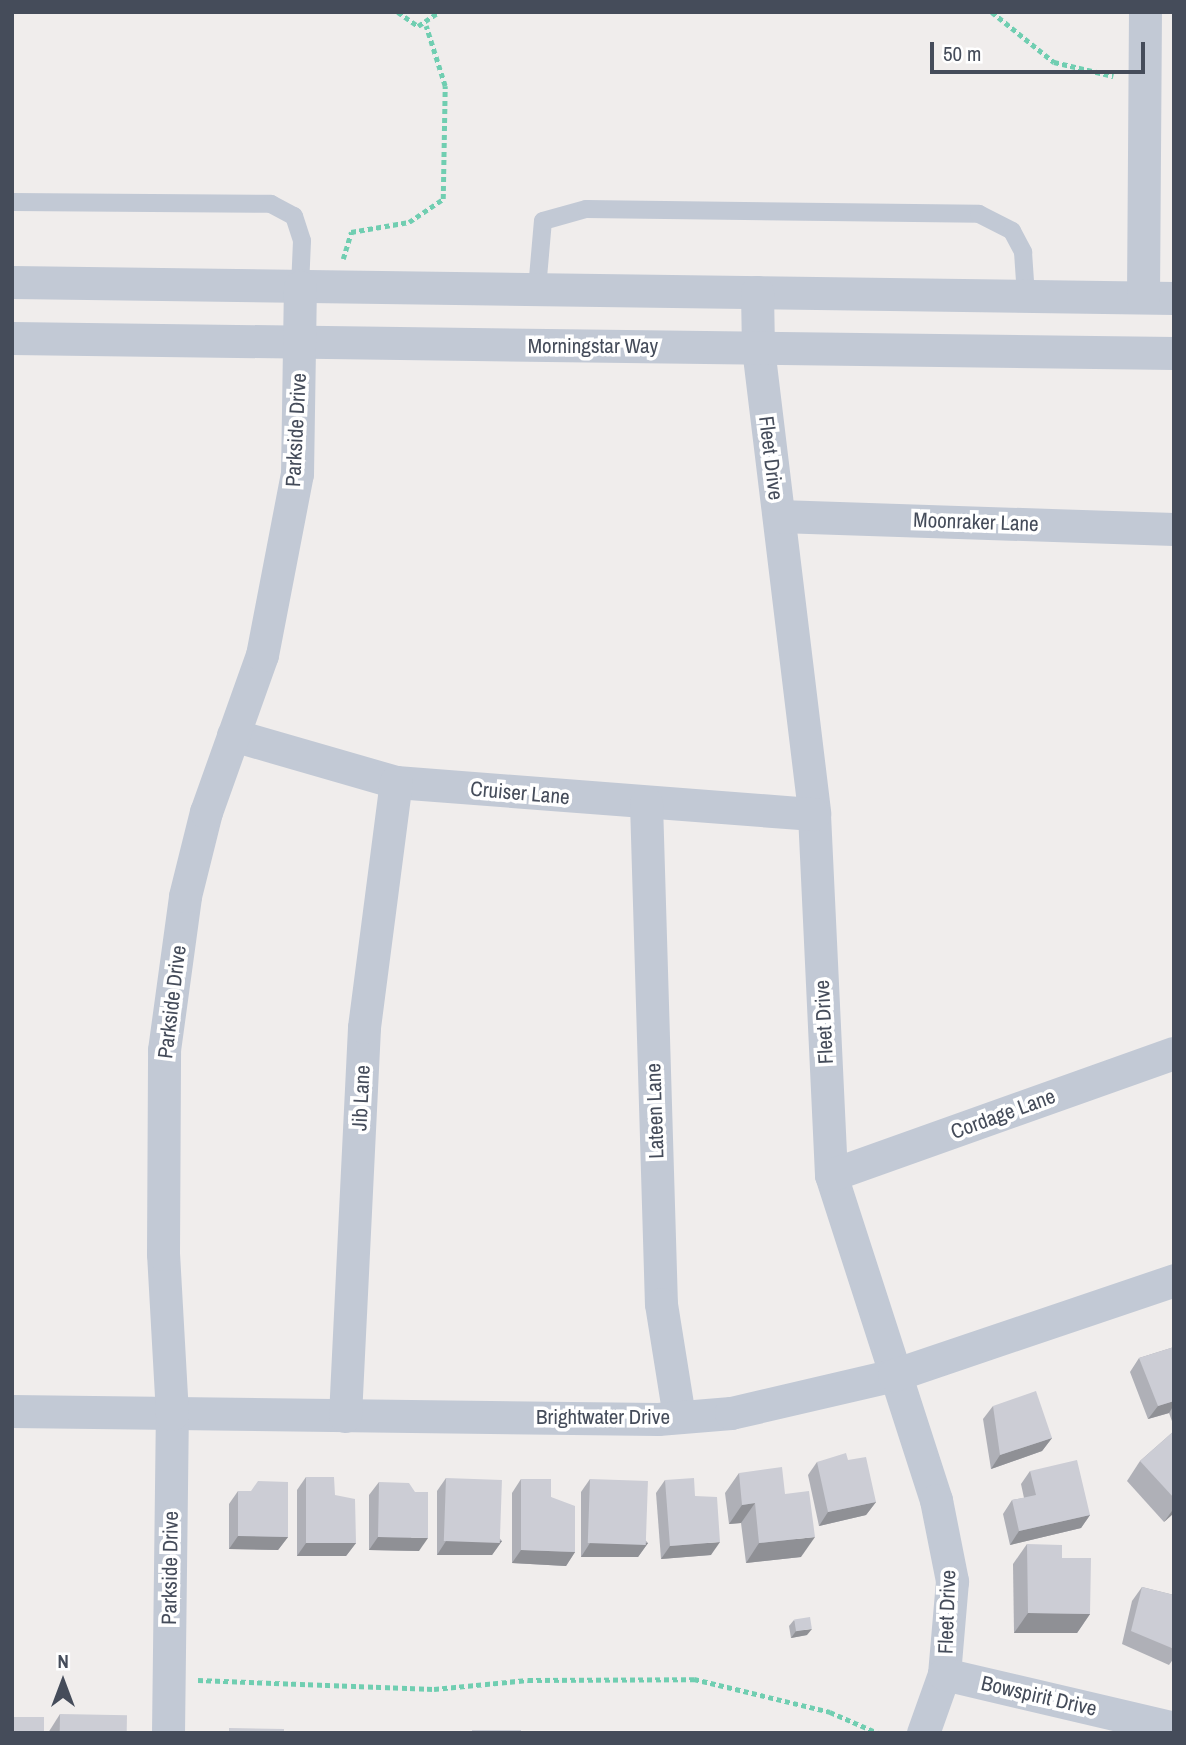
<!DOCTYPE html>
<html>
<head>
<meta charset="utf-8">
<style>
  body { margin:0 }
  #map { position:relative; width:1186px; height:1745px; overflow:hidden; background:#f0edec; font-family:"Archivo Narrow",sans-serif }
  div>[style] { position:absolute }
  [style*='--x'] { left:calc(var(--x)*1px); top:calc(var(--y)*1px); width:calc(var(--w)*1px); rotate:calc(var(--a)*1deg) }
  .path>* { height:4.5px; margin-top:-2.25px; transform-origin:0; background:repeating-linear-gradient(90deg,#70ceb1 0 5px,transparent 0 8.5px) }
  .lane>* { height:18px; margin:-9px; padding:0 9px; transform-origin:9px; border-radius:9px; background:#c2c9d5 }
  .street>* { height:33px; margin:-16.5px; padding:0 16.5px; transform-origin:16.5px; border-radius:16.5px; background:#c2c9d5 }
  .wall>* { inset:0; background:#afb0b7 }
  .shaded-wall>* { inset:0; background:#8f9095 }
  .building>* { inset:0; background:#cccdd5; transform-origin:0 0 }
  span { translate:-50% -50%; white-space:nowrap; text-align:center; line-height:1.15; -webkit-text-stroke:7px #fff; paint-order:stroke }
  .street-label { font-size:21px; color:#454c5a }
  .frame { position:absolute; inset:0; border:14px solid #454c5a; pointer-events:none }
  .north { position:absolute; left:28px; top:1647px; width:70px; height:70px; -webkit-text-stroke:5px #fff; paint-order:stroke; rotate:0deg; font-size:19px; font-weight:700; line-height:28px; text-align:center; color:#454c5a }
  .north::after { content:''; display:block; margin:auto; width:24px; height:32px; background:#454c5a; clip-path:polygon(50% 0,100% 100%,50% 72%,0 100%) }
  .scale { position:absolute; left:930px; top:42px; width:215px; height:32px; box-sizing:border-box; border:4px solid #454c5a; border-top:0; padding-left:9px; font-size:21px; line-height:24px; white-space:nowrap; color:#454c5a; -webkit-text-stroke:5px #fff; paint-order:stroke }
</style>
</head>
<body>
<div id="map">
  <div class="path">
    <i style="--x:398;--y:12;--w:24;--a:35"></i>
    <i style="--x:418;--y:26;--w:25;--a:-34"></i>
    <i style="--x:992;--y:12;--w:80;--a:38.9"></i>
    <i style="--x:1054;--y:62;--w:61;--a:13.3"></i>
    <i style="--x:343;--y:259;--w:28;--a:-73"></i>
    <i style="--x:351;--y:232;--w:59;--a:-9.8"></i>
    <i style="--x:409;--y:222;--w:41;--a:-34.1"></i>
    <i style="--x:443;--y:199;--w:113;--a:-89"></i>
    <i style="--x:445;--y:86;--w:63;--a:-107.6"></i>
    <i style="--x:198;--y:1680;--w:236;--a:2.2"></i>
    <i style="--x:434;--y:1689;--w:94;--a:-5.5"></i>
    <i style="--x:528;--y:1680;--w:166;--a:-0.3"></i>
    <i style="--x:694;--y:1679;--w:140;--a:13.6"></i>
    <i style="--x:830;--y:1712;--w:52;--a:23.6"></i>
  </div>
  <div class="lane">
    <i style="--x:12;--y:202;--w:259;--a:0.4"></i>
    <i style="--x:271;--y:204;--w:26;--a:28"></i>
    <i style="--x:294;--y:216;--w:26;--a:72"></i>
    <i style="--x:302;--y:241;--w:46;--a:92.5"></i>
    <i style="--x:537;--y:289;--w:68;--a:-85"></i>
    <i style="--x:543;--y:221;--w:45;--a:-15.6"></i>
    <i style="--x:586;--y:209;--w:393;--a:0.7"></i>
    <i style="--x:979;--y:214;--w:37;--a:27"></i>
    <i style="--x:1012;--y:231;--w:24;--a:62"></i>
    <i style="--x:1023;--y:252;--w:44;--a:86.1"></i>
  </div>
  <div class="street">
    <i style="--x:12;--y:282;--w:1162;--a:0.79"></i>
    <i style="--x:757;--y:292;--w:56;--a:89"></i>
    <i style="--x:758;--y:348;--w:469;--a:83.1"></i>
    <i style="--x:814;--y:814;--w:361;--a:87.3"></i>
    <i style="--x:831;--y:1175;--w:342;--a:72.1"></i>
    <i style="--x:936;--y:1500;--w:83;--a:78.8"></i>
    <i style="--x:952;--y:1581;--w:93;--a:94.9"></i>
    <i style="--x:944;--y:1674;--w:63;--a:109.6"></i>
    <i style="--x:1143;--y:297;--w:285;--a:-89.6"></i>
    <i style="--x:12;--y:338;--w:1162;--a:0.74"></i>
    <i style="--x:779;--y:516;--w:395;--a:1.9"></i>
    <i style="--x:233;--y:735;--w:170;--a:16.1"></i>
    <i style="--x:396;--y:782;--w:419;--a:4.4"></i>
    <i style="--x:646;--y:803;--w:501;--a:88.29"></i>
    <i style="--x:661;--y:1304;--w:114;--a:80.9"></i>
    <i style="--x:831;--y:1175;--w:364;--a:-19.6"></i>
    <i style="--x:12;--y:1411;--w:646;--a:0.71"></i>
    <i style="--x:658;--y:1419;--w:73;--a:-4.7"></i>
    <i style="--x:731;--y:1413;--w:167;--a:-13.1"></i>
    <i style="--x:894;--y:1375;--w:296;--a:-18.7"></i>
    <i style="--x:345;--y:1416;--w:389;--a:-87.2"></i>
    <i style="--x:364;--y:1027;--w:247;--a:-82.6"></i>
    <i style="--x:944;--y:1674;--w:236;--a:13.2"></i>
    <i style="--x:168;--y:1733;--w:319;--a:-89.3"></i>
    <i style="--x:172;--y:1414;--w:160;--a:-93.2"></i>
    <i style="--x:163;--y:1254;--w:204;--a:-89.7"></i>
    <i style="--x:164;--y:1050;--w:155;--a:-82.2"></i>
    <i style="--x:185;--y:896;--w:87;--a:-76"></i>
    <i style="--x:206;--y:812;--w:167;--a:-70.4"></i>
    <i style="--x:262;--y:655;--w:184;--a:-79.1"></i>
    <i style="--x:297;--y:474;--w:187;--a:-89.1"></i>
  </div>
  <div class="wall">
    <i style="clip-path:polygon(1174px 1347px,1174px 1424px,1173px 1424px,1169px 1413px,1148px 1419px,1130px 1372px,1139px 1358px)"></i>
    <i style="clip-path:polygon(993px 1406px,1052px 1438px,1042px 1451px,991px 1469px,983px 1419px)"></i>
    <i style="clip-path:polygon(1174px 1431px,1174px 1513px,1164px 1522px,1127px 1481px,1140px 1461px)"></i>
    <i style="clip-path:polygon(848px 1460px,876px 1502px,866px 1515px,819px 1526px,808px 1475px,817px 1462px)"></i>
    <i style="clip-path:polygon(1030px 1471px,1090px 1515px,1081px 1528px,1010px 1545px,1003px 1514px,1012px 1500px,1024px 1498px,1021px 1484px)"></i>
    <i style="clip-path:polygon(739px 1473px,785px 1494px,801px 1557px,746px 1563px,741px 1523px,729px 1524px,725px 1493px)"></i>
    <i style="clip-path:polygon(306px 1477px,356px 1543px,346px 1556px,297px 1556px,297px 1490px)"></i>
    <i style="clip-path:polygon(446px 1478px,502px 1541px,492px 1555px,437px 1555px,437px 1491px)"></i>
    <i style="clip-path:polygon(521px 1479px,551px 1497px,575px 1552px,566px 1566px,512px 1563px,512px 1493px)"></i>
    <i style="clip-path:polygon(590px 1479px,648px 1543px,638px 1557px,581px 1557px,581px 1492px)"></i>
    <i style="clip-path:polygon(665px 1480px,695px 1496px,711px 1555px,661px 1559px,656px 1493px)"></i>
    <i style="clip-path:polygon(379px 1482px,419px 1551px,369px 1550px,369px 1495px)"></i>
    <i style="clip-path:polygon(238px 1491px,288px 1537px,278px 1550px,229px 1549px,229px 1504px)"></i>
    <i style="clip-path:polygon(1027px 1544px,1062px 1558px,1090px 1614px,1077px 1633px,1014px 1633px,1013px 1564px)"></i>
    <i style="clip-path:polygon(1142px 1587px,1174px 1595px,1174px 1658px,1169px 1665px,1122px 1644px,1132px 1601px)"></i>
    <i style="clip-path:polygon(794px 1620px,807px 1635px,791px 1638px,789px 1626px)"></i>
    <i style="clip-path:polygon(60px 1714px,127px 1733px,48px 1733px)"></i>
  </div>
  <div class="shaded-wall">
    <i style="clip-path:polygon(1174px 1401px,1174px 1405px,1169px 1413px,1148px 1419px,1158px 1406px)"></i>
    <i style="clip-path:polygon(1052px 1438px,1042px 1451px,991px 1469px,1000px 1455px)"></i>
    <i style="clip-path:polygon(876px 1502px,866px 1515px,819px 1526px,828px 1512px)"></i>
    <i style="clip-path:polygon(755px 1503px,741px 1523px,729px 1524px,742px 1505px)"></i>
    <i style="clip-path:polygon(1174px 1508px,1174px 1513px,1164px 1522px)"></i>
    <i style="clip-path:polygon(1090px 1515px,1081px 1528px,1010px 1545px,1019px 1531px)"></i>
    <i style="clip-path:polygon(238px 1536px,288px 1537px,278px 1550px,229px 1549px)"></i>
    <i style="clip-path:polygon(378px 1537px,428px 1538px,419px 1551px,369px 1550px)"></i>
    <i style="clip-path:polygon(815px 1537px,801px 1557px,746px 1563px,759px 1543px)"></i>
    <i style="clip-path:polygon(446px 1541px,502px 1541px,492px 1555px,437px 1555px)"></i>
    <i style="clip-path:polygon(720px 1542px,711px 1555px,661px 1559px,670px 1546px)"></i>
    <i style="clip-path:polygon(306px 1543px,356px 1543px,346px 1556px,297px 1556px)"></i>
    <i style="clip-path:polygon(590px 1543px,648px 1543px,638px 1557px,581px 1557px)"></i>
    <i style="clip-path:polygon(521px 1550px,575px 1552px,566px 1566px,512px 1563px)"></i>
    <i style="clip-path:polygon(1028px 1613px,1090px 1614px,1077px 1633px,1014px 1633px)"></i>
    <i style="clip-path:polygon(812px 1629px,807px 1635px,791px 1638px,796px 1631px)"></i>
  </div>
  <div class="building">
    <i style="clip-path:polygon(1174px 1347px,1174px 1401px,1158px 1406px,1139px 1358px)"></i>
    <i style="clip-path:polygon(1036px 1391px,1052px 1438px,1000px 1455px,993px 1406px)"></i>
    <i style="clip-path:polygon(1174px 1431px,1174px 1498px,1140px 1461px)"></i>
    <i style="clip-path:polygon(846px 1453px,848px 1460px,866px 1457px,876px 1502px,828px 1512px,817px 1462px)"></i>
    <i style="clip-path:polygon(1077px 1460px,1090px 1515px,1019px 1531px,1012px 1500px,1036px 1495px,1030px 1471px)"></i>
    <i style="clip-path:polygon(782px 1467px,785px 1494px,809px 1491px,815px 1537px,759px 1543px,755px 1503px,742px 1505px,739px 1473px)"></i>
    <i style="clip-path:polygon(306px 1477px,334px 1477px,335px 1495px,355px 1499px,356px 1543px,306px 1543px)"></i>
    <i style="left:446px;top:1478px;width:56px;height:63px;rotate:2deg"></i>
    <i style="clip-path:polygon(694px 1478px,695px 1496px,717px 1497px,720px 1542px,670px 1546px,665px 1480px)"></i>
    <i style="clip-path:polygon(521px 1479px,551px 1479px,551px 1497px,575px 1506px,575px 1552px,521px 1550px)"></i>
    <i style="left:590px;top:1479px;width:58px;height:64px;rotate:2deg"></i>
    <i style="clip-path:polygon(258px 1481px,288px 1482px,288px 1537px,238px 1536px,238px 1491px,251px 1491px)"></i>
    <i style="clip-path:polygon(379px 1482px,409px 1483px,415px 1492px,428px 1492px,428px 1538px,378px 1537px)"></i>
    <i style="clip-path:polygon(1027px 1544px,1062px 1545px,1062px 1558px,1091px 1558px,1090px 1614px,1028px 1613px)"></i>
    <i style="clip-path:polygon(1142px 1587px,1174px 1595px,1174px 1649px,1131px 1631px)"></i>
    <i style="left:810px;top:1617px;width:12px;height:16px;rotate:81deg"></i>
    <i style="left:60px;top:1714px;width:67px;height:19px;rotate:1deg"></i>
    <i style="left:44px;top:1717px;width:16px;height:32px;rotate:90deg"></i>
    <i style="clip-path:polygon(229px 1728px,284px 1729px,284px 1733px,229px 1733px)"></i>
    <i style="left:472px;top:1730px;width:49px;height:3px"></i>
  </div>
  <div class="street-label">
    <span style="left:593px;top:346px">Morningstar Way</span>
    <span style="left:296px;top:430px;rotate:-87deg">Parkside Drive</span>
    <span style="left:771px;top:458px;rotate:83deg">Fleet Drive</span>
    <span style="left:976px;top:522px;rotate:2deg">Moonraker Lane</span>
    <span style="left:520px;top:793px;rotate:5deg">Cruiser Lane</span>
    <span style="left:172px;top:1002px;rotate:-83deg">Parkside Drive</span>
    <span style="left:824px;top:1022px;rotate:-93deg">Fleet Drive</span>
    <span style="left:361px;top:1098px;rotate:-87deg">Jib Lane</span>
    <span style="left:655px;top:1111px;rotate:-92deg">Lateen Lane</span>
    <span style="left:1003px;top:1114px;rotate:-20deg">Cordage Lane</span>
    <span style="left:603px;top:1417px">Brightwater Drive</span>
    <span style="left:170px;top:1568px;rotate:-89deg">Parkside Drive</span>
    <span style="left:947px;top:1612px;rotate:-88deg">Fleet Drive</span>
    <span style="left:1039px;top:1696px;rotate:13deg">Bowspirit Drive</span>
  </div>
  <div class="frame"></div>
  <div class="north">N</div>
  <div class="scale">50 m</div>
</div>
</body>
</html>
